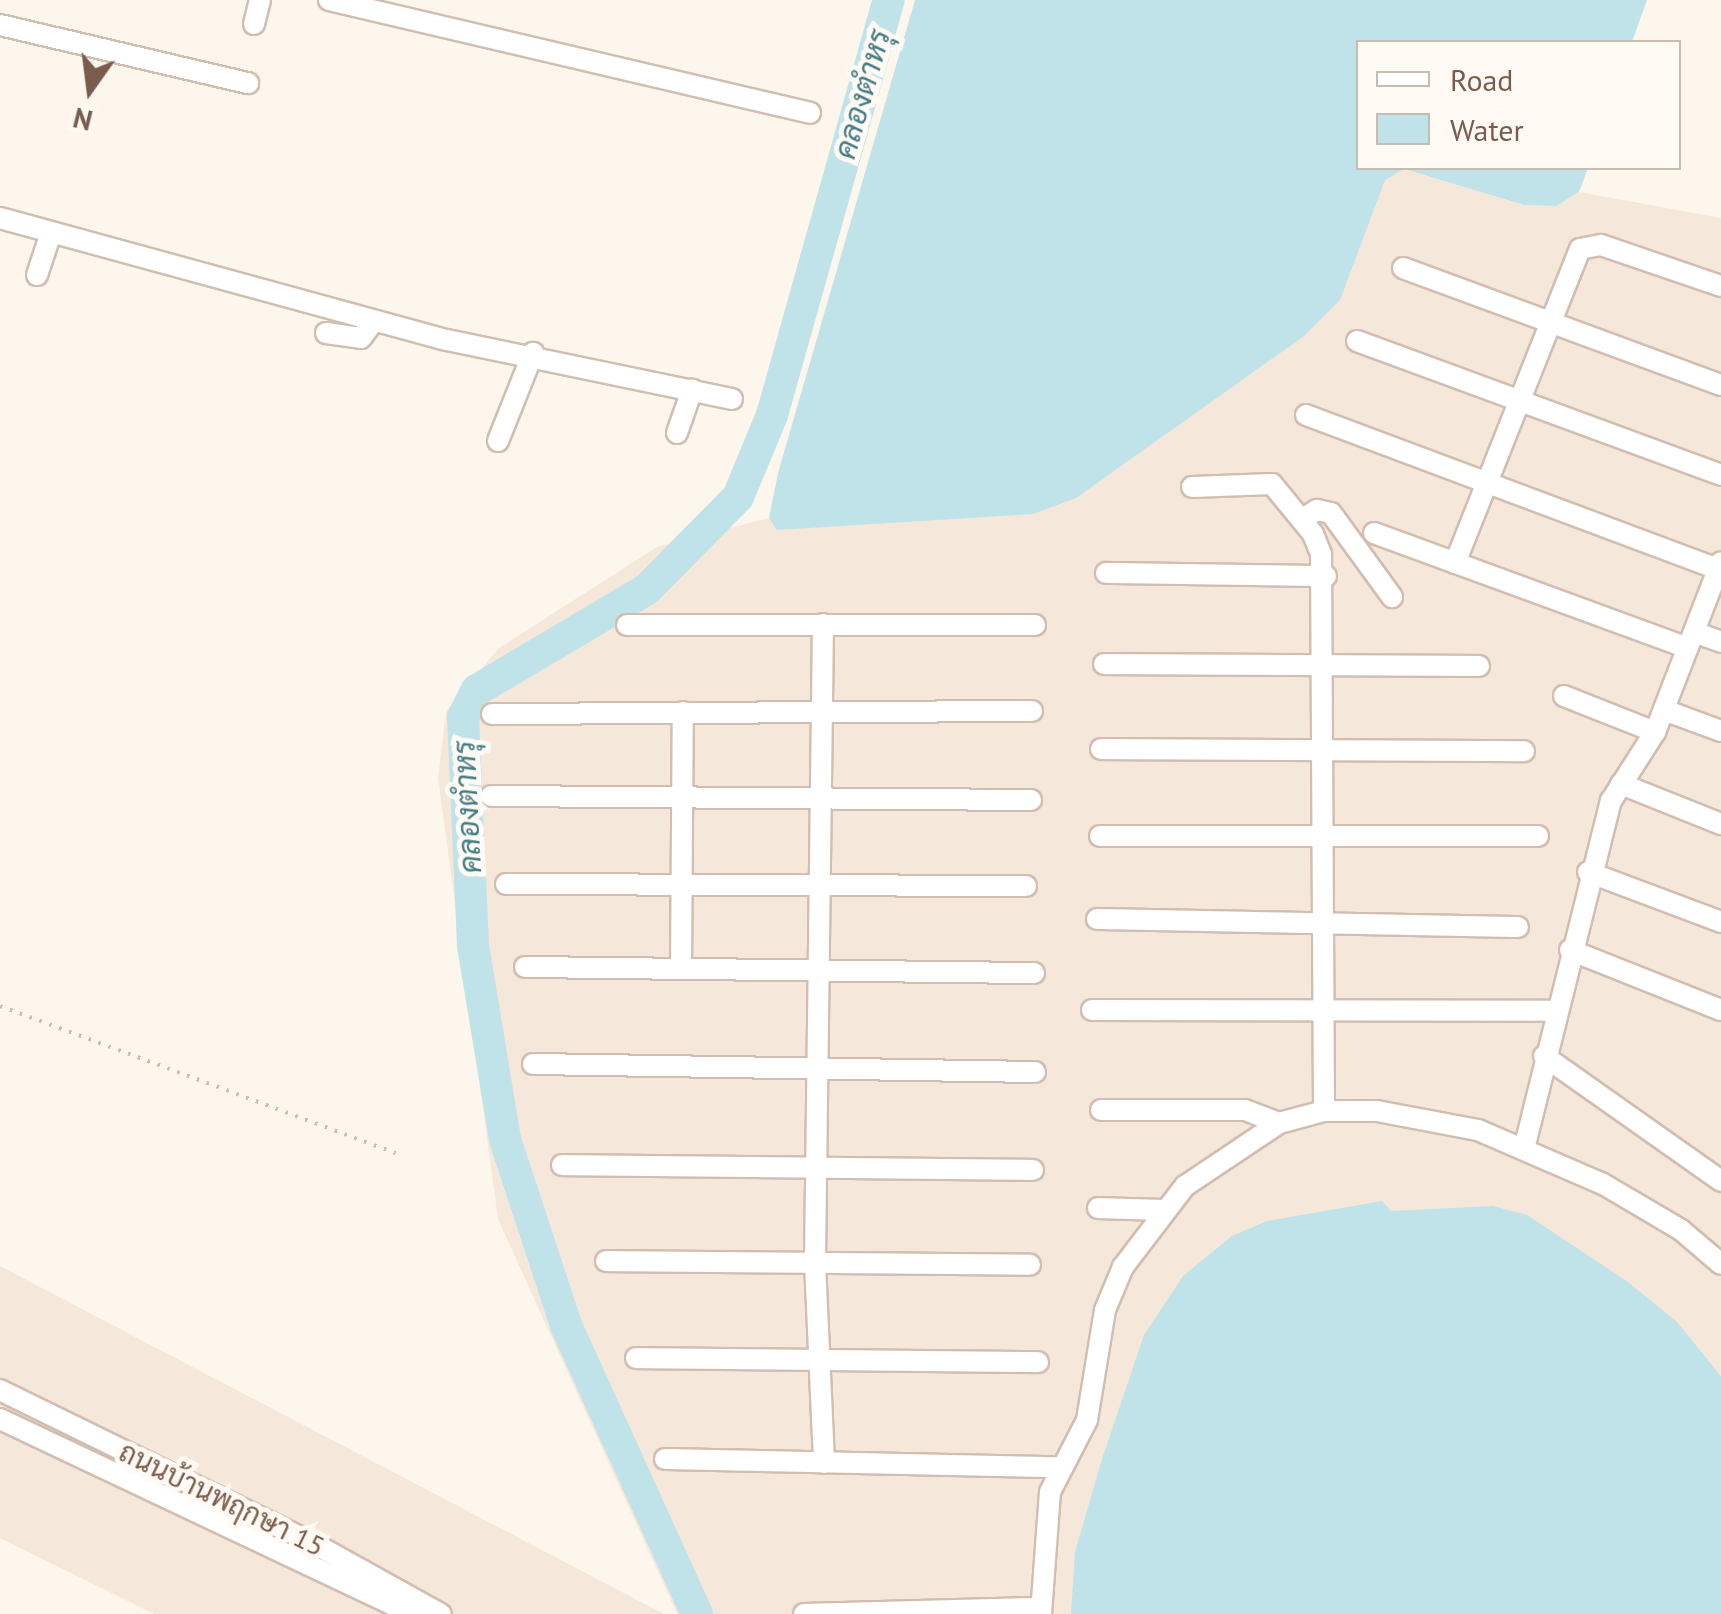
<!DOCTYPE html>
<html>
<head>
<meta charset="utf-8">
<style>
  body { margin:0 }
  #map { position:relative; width:1721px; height:1614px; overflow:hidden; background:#fdf6ec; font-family:"PT Sans",Sarabun,sans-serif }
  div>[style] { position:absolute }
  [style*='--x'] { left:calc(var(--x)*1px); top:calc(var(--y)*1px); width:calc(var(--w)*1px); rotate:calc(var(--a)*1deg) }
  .residential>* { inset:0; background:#f5e8da }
  .water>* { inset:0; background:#bfe3e8 }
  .river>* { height:32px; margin:-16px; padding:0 16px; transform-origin:16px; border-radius:16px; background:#bfe3e8 }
  .path>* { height:4px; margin-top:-2px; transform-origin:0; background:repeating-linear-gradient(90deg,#d9b8a5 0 2.5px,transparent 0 10.5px) }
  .roads { filter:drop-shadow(2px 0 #d1beb0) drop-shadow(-2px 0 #d1beb0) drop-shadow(0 2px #d1beb0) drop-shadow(0 -2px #d1beb0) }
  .minor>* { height:20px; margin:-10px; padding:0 10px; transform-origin:10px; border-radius:10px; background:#fff }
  span { translate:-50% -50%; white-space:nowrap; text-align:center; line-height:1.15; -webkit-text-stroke:10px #fffaf3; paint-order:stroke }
  .street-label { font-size:28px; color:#7a5c4d }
  .water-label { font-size:30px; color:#437c86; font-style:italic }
  .legend { position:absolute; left:1356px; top:40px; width:325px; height:130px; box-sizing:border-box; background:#fffaf3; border:2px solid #cabbb1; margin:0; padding:12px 18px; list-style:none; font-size:30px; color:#7a5c4d }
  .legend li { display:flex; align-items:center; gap:20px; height:50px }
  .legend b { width:50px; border:2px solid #cabbb1 }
  .north { position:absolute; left:40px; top:40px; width:100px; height:100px; -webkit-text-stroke:8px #fffaf3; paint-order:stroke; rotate:194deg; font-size:28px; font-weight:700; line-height:40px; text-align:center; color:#7a5c4d }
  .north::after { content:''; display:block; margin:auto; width:35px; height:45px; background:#7a5c4d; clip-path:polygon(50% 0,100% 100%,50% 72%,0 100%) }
</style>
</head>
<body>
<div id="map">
  <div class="residential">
    <i style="clip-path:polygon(1404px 169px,1524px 205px,1556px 206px,1579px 192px,1721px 218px,1721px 1614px,677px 1614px,498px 1219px,438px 778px,446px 711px,499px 648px,657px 547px,769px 518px,1033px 514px,1367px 223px,1385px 179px)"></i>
    <i style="clip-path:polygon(0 1266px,664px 1614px,154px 1614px,0 1538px)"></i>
  </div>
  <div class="water">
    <i style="clip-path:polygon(915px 0,1647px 0,1632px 42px,1358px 42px,1358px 168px,1588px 168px,1579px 192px,1556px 206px,1524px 205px,1404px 169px,1385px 180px,1340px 300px,1304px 336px,1076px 498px,1033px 514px,777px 530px,769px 518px,778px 473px)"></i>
    <i style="clip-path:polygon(1382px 1201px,1391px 1211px,1493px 1206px,1527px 1215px,1628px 1282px,1677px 1322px,1712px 1365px,1721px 1377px,1721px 1614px,1071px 1614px,1075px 1552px,1102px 1459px,1144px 1335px,1183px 1276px,1232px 1236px,1267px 1221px)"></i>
  </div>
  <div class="river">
    <i style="--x:697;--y:1614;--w:314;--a:-114.4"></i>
    <i style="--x:567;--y:1328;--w:199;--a:-108.2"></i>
    <i style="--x:505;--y:1139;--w:197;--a:-99.4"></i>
    <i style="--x:473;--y:945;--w:228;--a:-92.5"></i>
    <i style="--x:463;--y:717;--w:30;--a:-63"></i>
    <i style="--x:477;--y:690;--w:198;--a:-30.7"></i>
    <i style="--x:647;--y:589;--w:129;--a:-45.3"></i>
    <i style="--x:738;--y:497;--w:89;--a:-67.5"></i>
    <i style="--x:772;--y:415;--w:431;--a:-74.3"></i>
  </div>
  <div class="path">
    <i style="--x:0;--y:1006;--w:422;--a:20.4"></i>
  </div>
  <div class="roads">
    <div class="minor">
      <i style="--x:329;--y:0;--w:494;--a:13.2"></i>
      <i style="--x:254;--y:24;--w:25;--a:-76"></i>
      <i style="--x:0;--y:25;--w:255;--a:13.2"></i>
      <i style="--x:0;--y:218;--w:463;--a:15.3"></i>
      <i style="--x:447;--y:340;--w:291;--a:11.7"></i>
      <i style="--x:1403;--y:268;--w:339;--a:20.2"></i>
      <i style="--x:37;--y:275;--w:44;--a:-71.6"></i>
      <i style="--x:326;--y:333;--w:35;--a:8"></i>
      <i style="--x:361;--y:338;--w:21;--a:-53"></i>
      <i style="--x:1357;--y:341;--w:388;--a:20.2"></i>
      <i style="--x:1306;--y:415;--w:440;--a:20.5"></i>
      <i style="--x:677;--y:433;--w:46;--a:-70.8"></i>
      <i style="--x:498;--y:441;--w:95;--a:-68.3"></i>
      <i style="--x:1192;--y:487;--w:80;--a:-2.1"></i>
      <i style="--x:1272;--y:484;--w:65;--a:50.6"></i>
      <i style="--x:1313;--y:534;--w:22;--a:68"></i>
      <i style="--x:1321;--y:554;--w:557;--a:89.69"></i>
      <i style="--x:1303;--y:519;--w:17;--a:-33"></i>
      <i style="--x:1317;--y:510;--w:14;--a:12"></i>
      <i style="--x:1331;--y:513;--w:104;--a:54"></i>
      <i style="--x:1374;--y:533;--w:334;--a:20.1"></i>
      <i style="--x:1455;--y:563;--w:338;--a:-68.3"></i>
      <i style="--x:1580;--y:249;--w:21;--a:-11"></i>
      <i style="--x:1601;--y:245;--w:127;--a:18.9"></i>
      <i style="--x:1106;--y:573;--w:220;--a:0.8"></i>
      <i style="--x:823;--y:624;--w:639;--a:90.72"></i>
      <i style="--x:815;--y:1263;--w:200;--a:87.4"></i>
      <i style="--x:627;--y:625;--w:408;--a:0"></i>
      <i style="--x:1694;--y:632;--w:29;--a:20"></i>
      <i style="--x:1104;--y:664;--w:375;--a:0.3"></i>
      <i style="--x:1564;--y:696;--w:98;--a:21.6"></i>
      <i style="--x:1664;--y:710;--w:61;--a:20.2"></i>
      <i style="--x:492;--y:714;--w:540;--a:-0.32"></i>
      <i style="--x:1101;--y:749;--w:423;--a:0.3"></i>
      <i style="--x:1621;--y:784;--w:108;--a:21.8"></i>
      <i style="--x:491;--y:796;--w:540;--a:0.42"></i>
      <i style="--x:1100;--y:836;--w:438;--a:0"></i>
      <i style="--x:1588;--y:872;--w:142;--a:20.6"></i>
      <i style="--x:506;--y:884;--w:520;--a:0.22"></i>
      <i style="--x:1097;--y:919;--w:421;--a:1.1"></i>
      <i style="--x:1570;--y:950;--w:162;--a:21.7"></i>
      <i style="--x:525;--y:967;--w:509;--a:0.68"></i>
      <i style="--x:681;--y:969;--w:257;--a:-89.6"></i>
      <i style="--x:1092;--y:1010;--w:461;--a:0.1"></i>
      <i style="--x:1544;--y:1056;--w:217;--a:35.2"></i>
      <i style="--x:533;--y:1064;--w:502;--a:0.91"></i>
      <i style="--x:1101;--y:1110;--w:144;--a:0"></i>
      <i style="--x:1245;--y:1110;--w:36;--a:21"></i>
      <i style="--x:1525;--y:1145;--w:355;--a:-76"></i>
      <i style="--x:1611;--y:801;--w:82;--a:-57.5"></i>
      <i style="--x:1655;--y:732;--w:182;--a:-68.8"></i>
      <i style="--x:562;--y:1165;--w:471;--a:0.6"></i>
      <i style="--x:1098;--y:1208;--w:64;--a:1.8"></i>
      <i style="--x:606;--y:1261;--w:424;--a:0.5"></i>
      <i style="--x:636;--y:1358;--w:402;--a:0.6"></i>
      <i style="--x:0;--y:1390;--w:356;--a:26.1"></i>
      <i style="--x:320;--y:1547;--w:138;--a:29"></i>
      <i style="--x:0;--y:1419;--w:456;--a:25.3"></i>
      <i style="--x:665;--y:1459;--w:394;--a:1.2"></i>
      <i style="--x:804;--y:1614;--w:237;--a:-1.5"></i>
      <i style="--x:1041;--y:1614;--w:122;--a:-85.8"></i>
      <i style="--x:1050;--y:1492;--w:81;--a:-62.8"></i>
      <i style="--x:1087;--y:1420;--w:111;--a:-80.7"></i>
      <i style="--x:1105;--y:1310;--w:47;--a:-67.3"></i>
      <i style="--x:1123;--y:1267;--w:102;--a:-52.6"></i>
      <i style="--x:1185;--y:1186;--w:113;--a:-33.8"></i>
      <i style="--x:1279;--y:1123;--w:47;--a:-14.9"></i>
      <i style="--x:1324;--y:1111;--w:53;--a:0"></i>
      <i style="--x:1377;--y:1111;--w:103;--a:10.7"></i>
      <i style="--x:1478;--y:1130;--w:136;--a:23.4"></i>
      <i style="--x:1603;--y:1184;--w:91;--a:30.5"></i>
      <i style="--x:1681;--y:1230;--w:52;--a:40.4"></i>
    </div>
  </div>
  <div class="street-label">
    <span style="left:222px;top:1499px;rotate:26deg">ถนนบ้านพฤกษา 15</span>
  </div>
  <div class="water-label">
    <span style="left:862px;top:94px;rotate:-74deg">คลองตำหรุ</span>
    <span style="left:467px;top:807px;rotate:-93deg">คลองตำหรุ</span>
  </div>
  <ul class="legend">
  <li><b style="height:12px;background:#fff"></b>Road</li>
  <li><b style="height:28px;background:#bfe3e8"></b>Water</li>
  </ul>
  <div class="north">N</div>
</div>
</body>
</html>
